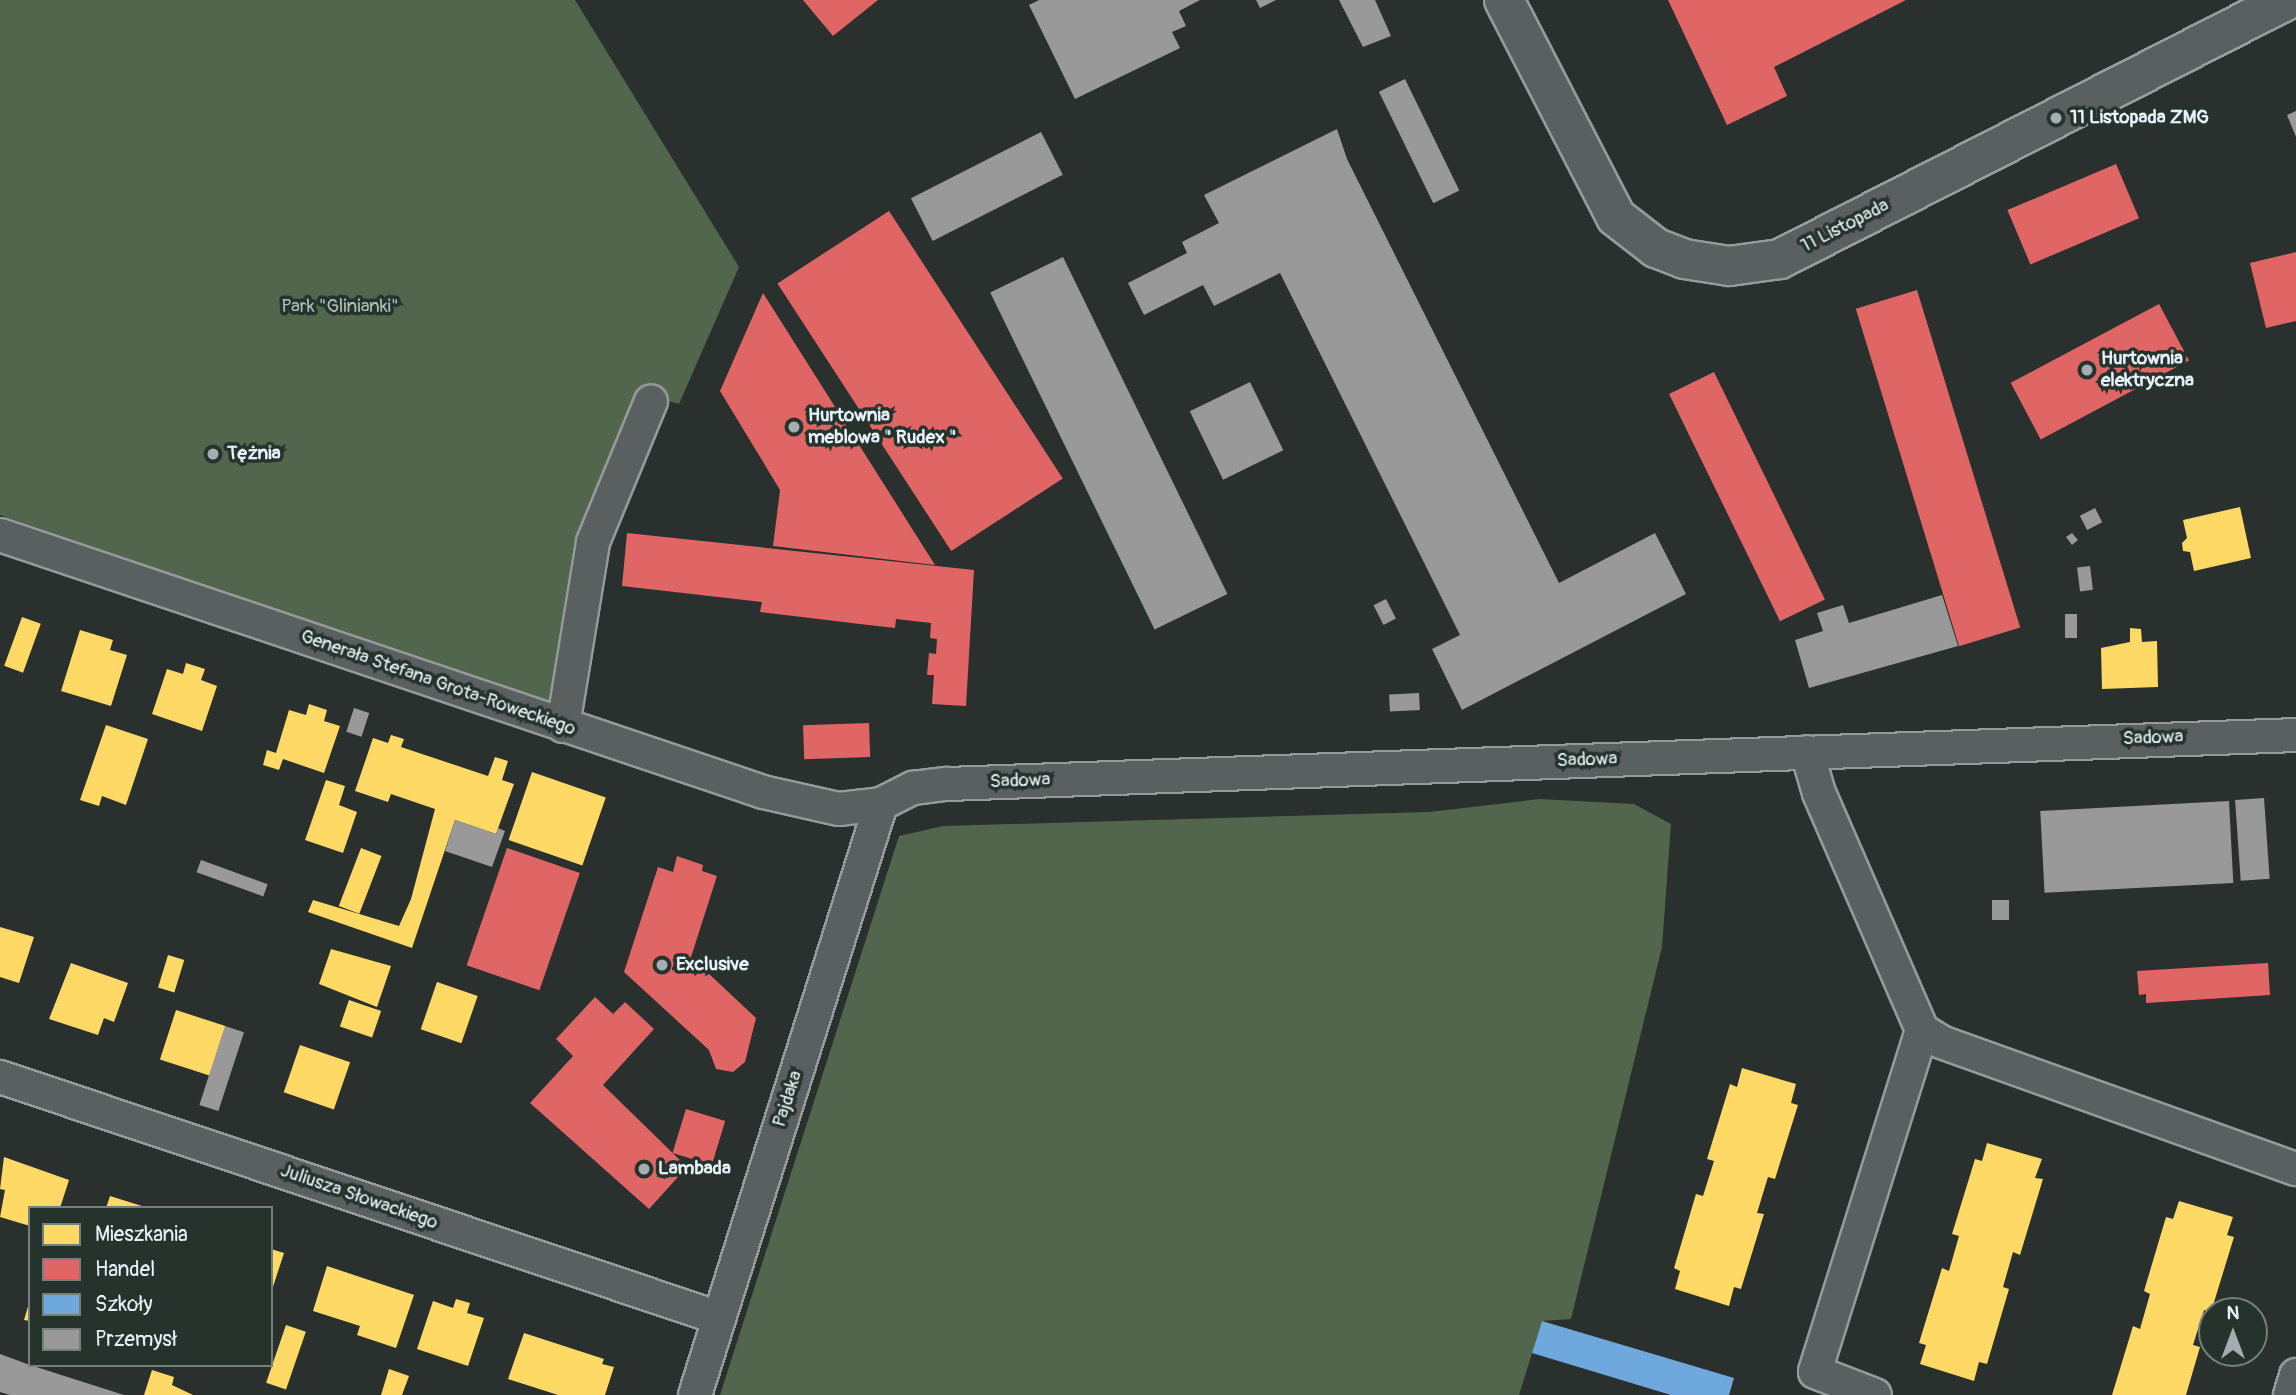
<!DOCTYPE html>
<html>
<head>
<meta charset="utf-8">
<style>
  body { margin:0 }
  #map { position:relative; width:2296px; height:1395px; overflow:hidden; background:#29302d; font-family:Pangolin,sans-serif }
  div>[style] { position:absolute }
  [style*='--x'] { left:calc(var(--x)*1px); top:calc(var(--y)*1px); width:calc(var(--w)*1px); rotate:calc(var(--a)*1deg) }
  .green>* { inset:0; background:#51664d }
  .homes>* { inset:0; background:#ffd966; transform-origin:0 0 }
  .shops>* { inset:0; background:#e06666; transform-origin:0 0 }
  .schools>* { inset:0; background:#6fa8dc }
  .industry>* { inset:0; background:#999; transform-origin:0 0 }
  .roads { filter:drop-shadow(2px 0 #959a9a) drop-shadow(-2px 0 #959a9a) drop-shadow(0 2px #959a9a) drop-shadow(0 -2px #959a9a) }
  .minor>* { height:32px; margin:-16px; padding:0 16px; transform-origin:16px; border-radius:16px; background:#5a6060 }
  .tertiary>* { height:38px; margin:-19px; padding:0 19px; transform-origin:19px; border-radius:19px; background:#5a6060 }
  .dots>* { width:19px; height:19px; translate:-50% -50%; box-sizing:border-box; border:4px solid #26332d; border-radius:50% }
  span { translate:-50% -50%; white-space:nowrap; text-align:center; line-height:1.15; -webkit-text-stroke:7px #26332d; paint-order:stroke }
  .poi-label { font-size:19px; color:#e8f1f8; font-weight:700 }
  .left { translate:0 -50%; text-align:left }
  .street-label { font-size:19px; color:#e8f1f8 }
  .park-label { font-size:19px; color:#aebdb6 }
  .legend { position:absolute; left:28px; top:1206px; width:245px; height:161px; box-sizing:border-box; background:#26332d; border:2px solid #747f7e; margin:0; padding:9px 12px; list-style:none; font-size:21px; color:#e8f1f8 }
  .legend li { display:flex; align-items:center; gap:14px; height:35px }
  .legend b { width:35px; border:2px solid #747f7e }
  .north { position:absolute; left:2198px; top:1297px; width:70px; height:70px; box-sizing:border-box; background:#26332d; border:2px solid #747f7e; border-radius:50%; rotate:0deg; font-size:19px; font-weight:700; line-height:28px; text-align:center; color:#e8f1f8 }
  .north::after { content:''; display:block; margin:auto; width:24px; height:32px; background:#a5adb1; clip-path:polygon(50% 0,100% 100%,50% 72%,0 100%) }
</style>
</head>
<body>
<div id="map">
  <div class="green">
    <i style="clip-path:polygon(0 0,575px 0,739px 267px,679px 404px,637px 392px,571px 599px,555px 714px,288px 614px,0 515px)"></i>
    <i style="clip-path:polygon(1540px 799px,1634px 804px,1671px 824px,1662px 947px,1571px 1319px,1542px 1321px,1519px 1395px,720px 1395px,899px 836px,943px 826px,1429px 812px)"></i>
  </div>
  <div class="homes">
    <i style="clip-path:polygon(2240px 507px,2251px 558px,2194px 571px,2190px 552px,2183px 551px,2182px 543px,2187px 538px,2183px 520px)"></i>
    <i style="left:22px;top:617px;width:20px;height:52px;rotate:20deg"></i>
    <i style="clip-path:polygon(2130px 628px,2141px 629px,2142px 642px,2157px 641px,2158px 687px,2102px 689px,2101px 648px,2130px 642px)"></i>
    <i style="clip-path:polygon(80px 630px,113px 640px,110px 650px,127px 655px,111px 706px,61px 691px)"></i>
    <i style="clip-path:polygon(186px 663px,205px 669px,201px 680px,217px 686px,202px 731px,152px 714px,167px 669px,183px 674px)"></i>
    <i style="clip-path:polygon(309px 704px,327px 710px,324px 721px,340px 726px,324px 773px,283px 759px,279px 770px,263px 765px,267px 750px,276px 753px,289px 710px,306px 715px)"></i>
    <i style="clip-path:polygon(106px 725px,148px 739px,126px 805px,102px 796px,99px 806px,80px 800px)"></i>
    <i style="clip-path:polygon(391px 735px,404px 739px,401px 747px,488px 776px,495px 757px,508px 761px,502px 780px,514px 784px,496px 834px,455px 820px,412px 948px,308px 912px,313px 900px,399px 926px,411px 899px,435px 809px,391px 794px,388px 802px,355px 791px,373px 738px,388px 743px)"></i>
    <i style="left:532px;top:772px;width:78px;height:72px;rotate:19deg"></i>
    <i style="clip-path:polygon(326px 780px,345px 786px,339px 805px,357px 812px,343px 853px,305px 840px)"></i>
    <i style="left:361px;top:848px;width:22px;height:62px;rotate:21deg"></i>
    <i style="clip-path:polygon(0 927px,34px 937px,19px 983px,0 977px)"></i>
    <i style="clip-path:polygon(331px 949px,391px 966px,377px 1007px,319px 984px)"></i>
    <i style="left:168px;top:955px;width:17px;height:34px;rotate:17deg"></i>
    <i style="clip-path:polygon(71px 963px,128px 983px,114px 1022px,104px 1018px,98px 1035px,49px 1019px)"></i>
    <i style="left:437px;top:982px;width:43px;height:50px;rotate:19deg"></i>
    <i style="left:349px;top:1000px;width:34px;height:28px;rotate:19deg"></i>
    <i style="left:176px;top:1010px;width:52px;height:52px;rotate:18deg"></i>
    <i style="left:300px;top:1045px;width:53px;height:50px;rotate:19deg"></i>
    <i style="clip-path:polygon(1742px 1068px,1796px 1084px,1791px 1103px,1798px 1105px,1775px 1179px,1768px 1177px,1757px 1213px,1764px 1214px,1741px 1289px,1734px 1287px,1729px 1306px,1675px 1289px,1680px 1271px,1674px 1268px,1696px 1194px,1703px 1196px,1714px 1161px,1707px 1159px,1730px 1084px,1737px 1087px)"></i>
    <i style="clip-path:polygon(1987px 1143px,2042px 1159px,2035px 1178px,2043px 1179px,2020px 1255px,2013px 1252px,2003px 1287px,2009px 1289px,1987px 1364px,1979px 1362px,1974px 1381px,1920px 1364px,1926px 1345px,1919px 1343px,1942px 1268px,1949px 1271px,1959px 1236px,1952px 1234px,1975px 1159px,1982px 1161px)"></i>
    <i style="clip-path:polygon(4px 1157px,69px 1180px,60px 1208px,30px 1208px,30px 1226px,0 1217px,5px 1190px,0 1189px)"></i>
    <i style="clip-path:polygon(110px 1196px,145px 1207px,145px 1208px,106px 1208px)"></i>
    <i style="clip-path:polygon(2179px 1201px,2233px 1217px,2227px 1235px,2234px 1237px,2211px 1312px,2204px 1310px,2193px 1345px,2200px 1347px,2186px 1395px,2112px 1395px,2133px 1326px,2140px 1329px,2150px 1294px,2144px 1291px,2166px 1217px,2173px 1219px)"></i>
    <i style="clip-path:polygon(271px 1249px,284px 1253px,272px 1290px,271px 1290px)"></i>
    <i style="clip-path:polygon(327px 1266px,414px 1295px,396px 1348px,357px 1335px,360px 1326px,313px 1311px)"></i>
    <i style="clip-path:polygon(456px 1299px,470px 1303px,467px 1313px,484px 1318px,468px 1366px,417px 1349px,433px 1301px,453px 1308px)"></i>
    <i style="clip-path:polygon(29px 1303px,30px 1303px,30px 1321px,24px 1320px)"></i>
    <i style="left:286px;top:1325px;width:21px;height:61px;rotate:19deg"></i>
    <i style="clip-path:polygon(524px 1333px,604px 1359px,602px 1364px,614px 1367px,605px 1395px,558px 1395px,508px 1379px)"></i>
    <i style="clip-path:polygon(389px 1369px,409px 1376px,402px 1395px,381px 1395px)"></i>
    <i style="clip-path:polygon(152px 1370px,174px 1377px,172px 1385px,193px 1395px,144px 1395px)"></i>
  </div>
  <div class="shops">
    <i style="clip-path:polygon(803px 0,878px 0,833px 36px)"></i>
    <i style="clip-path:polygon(1668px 0,1906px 0,1774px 67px,1787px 96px,1727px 125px)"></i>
    <i style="left:2116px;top:164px;width:59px;height:118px;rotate:67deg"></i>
    <i style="left:889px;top:211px;width:319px;height:133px;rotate:57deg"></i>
    <i style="clip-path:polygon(2296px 252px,2296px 321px,2266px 328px,2250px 263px)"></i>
    <i style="left:1917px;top:290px;width:353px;height:64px;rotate:73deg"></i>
    <i style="clip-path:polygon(763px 293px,935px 565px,773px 546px,780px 490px,720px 391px)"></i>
    <i style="left:2159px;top:304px;width:64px;height:168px;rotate:62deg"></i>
    <i style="left:1714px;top:372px;width:253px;height:50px;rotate:64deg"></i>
    <i style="clip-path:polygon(627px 533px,974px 570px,966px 706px,932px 704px,934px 675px,927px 675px,929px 653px,936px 654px,937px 639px,930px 638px,931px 623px,896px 619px,895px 628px,860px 624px,760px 612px,762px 602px,622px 586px)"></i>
    <i style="left:869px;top:723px;width:34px;height:66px;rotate:88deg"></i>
    <i style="left:507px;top:848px;width:77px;height:124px;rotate:19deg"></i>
    <i style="clip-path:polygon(677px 856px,703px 865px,702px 871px,717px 876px,691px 957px,756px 1018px,745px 1062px,733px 1072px,716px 1069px,709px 1050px,624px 972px,658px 867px,673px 872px)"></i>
    <i style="clip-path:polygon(2268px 963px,2270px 995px,2146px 1003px,2146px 994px,2139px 995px,2137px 971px)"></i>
    <i style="clip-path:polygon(595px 997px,613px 1014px,625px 1002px,654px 1029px,603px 1085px,687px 1167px,649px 1209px,530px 1103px,573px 1056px,556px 1039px)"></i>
    <i style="left:686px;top:1109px;width:41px;height:46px;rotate:17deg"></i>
  </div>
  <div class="schools">
    <i style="clip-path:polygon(1542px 1321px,1734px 1378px,1729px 1395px,1671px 1395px,1532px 1353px)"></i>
  </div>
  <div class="industry">
    <i style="clip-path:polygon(1039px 0,1200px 0,1179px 11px,1186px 26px,1172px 32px,1180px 48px,1075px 99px,1029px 5px)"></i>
    <i style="clip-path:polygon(1256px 0,1276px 0,1260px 8px)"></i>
    <i style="clip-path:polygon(1339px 0,1375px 0,1391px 36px,1363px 47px)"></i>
    <i style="left:1405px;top:79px;width:124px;height:29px;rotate:64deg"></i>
    <i style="clip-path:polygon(2296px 111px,2296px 137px,2287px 115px)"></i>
    <i style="clip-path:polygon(1337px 129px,1347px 159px,1559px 583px,1655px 533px,1686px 594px,1462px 710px,1432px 649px,1460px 635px,1280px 273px,1214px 306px,1203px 285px,1144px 315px,1128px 283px,1187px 253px,1182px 242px,1219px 223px,1204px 195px)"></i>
    <i style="left:1041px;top:132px;width:48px;height:146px;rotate:63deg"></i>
    <i style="left:1063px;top:257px;width:375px;height:81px;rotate:64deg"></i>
    <i style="left:1250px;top:382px;width:76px;height:67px;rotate:64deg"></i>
    <i style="left:2095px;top:508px;width:16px;height:17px;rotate:63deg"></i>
    <i style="clip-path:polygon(2072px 533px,2078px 540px,2072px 545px,2066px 537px)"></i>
    <i style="left:2090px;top:566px;width:24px;height:13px;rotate:83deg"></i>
    <i style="clip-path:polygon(1942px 595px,1958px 646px,1809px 688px,1795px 640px,1823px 631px,1817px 613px,1843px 605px,1849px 623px)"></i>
    <i style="left:1386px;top:599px;width:22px;height:14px;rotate:63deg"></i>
    <i style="left:2065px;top:614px;width:12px;height:24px"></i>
    <i style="left:1419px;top:693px;width:17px;height:30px;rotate:87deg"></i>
    <i style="left:354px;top:708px;width:16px;height:25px;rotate:18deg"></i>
    <i style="left:2264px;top:798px;width:81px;height:29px;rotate:86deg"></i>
    <i style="left:2229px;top:801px;width:82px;height:189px;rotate:87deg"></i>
    <i style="clip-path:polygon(455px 820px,496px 834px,498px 828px,505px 831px,492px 867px,445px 851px)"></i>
    <i style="left:201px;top:860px;width:71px;height:13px;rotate:20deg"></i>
    <i style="left:1992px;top:900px;width:17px;height:20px"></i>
    <i style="left:225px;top:1026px;width:20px;height:83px;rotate:18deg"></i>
    <i style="clip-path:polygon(0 1354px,30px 1365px,124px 1395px,10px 1395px,0 1392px)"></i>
  </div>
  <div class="roads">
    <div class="minor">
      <i style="--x:0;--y:535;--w:805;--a:18.61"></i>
      <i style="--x:763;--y:792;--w:78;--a:12.6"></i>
      <i style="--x:839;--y:809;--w:42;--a:-6.8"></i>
      <i style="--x:881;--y:804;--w:36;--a:-27"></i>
      <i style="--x:913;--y:788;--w:35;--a:-7"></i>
      <i style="--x:948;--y:784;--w:1349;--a:-2.08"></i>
      <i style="--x:563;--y:726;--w:186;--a:-80.7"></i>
      <i style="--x:593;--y:542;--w:152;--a:-67.6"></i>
      <i style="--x:1807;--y:752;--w:43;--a:73.7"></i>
      <i style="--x:1819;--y:793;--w:258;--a:66.5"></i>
      <i style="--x:1922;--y:1030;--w:358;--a:107.4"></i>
      <i style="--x:1815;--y:1372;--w:64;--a:21"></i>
      <i style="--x:1922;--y:1030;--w:22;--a:32"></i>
      <i style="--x:1941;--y:1042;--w:377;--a:19.7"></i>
      <i style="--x:0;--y:1077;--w:758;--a:18.53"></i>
      <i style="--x:695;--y:1395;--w:620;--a:-72.53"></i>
      <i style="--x:2290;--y:1395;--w:21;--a:-73"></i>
    </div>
    <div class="tertiary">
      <i style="--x:1504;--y:0;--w:244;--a:62.7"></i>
      <i style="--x:1616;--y:217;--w:51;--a:37.8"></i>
      <i style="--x:1656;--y:248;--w:30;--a:21"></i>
      <i style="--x:1684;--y:259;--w:46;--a:8.8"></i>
      <i style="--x:1729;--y:266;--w:51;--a:-7.8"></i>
      <i style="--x:1780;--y:259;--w:569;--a:-27.06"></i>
    </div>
  </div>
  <div class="dots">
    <i style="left:2056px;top:118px;background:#a5adb1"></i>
    <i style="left:2087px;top:370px;background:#a5adb1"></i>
    <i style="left:794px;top:427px;background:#a5adb1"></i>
    <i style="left:213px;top:454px;background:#a5adb1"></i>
    <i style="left:662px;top:965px;background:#a5adb1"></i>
    <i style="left:644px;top:1169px;background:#a5adb1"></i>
  </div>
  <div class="poi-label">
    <span class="left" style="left:2070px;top:118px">11 Listopada ZMG</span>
    <span class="left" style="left:2101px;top:370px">Hurtownia<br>elektryczna</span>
    <span class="left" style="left:808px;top:427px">Hurtownia<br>meblowa " Rudex "</span>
    <span class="left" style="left:227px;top:454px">Tężnia</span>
    <span class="left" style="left:676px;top:965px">Exclusive</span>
    <span class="left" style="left:658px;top:1169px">Lambada</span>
  </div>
  <div class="street-label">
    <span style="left:1845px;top:226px;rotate:-27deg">11 Listopada</span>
    <span style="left:438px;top:683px;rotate:19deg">Generała Stefana Grota-Roweckiego</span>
    <span style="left:2153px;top:738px;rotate:-2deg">Sadowa</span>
    <span style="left:1587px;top:760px;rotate:-2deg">Sadowa</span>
    <span style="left:1020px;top:781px;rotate:-2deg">Sadowa</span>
    <span style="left:788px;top:1099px;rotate:-72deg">Pajdaka</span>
    <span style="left:359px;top:1197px;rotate:19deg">Juliusza Słowackiego</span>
  </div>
  <div class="park-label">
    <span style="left:340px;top:307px">Park "Glinianki"</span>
  </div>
  <ul class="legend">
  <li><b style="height:19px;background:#ffd966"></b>Mieszkania</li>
  <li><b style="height:19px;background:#e06666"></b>Handel</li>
  <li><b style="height:19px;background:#6fa8dc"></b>Szkoły</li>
  <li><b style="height:19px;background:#999"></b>Przemysł</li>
  </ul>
  <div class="north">N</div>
</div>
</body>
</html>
